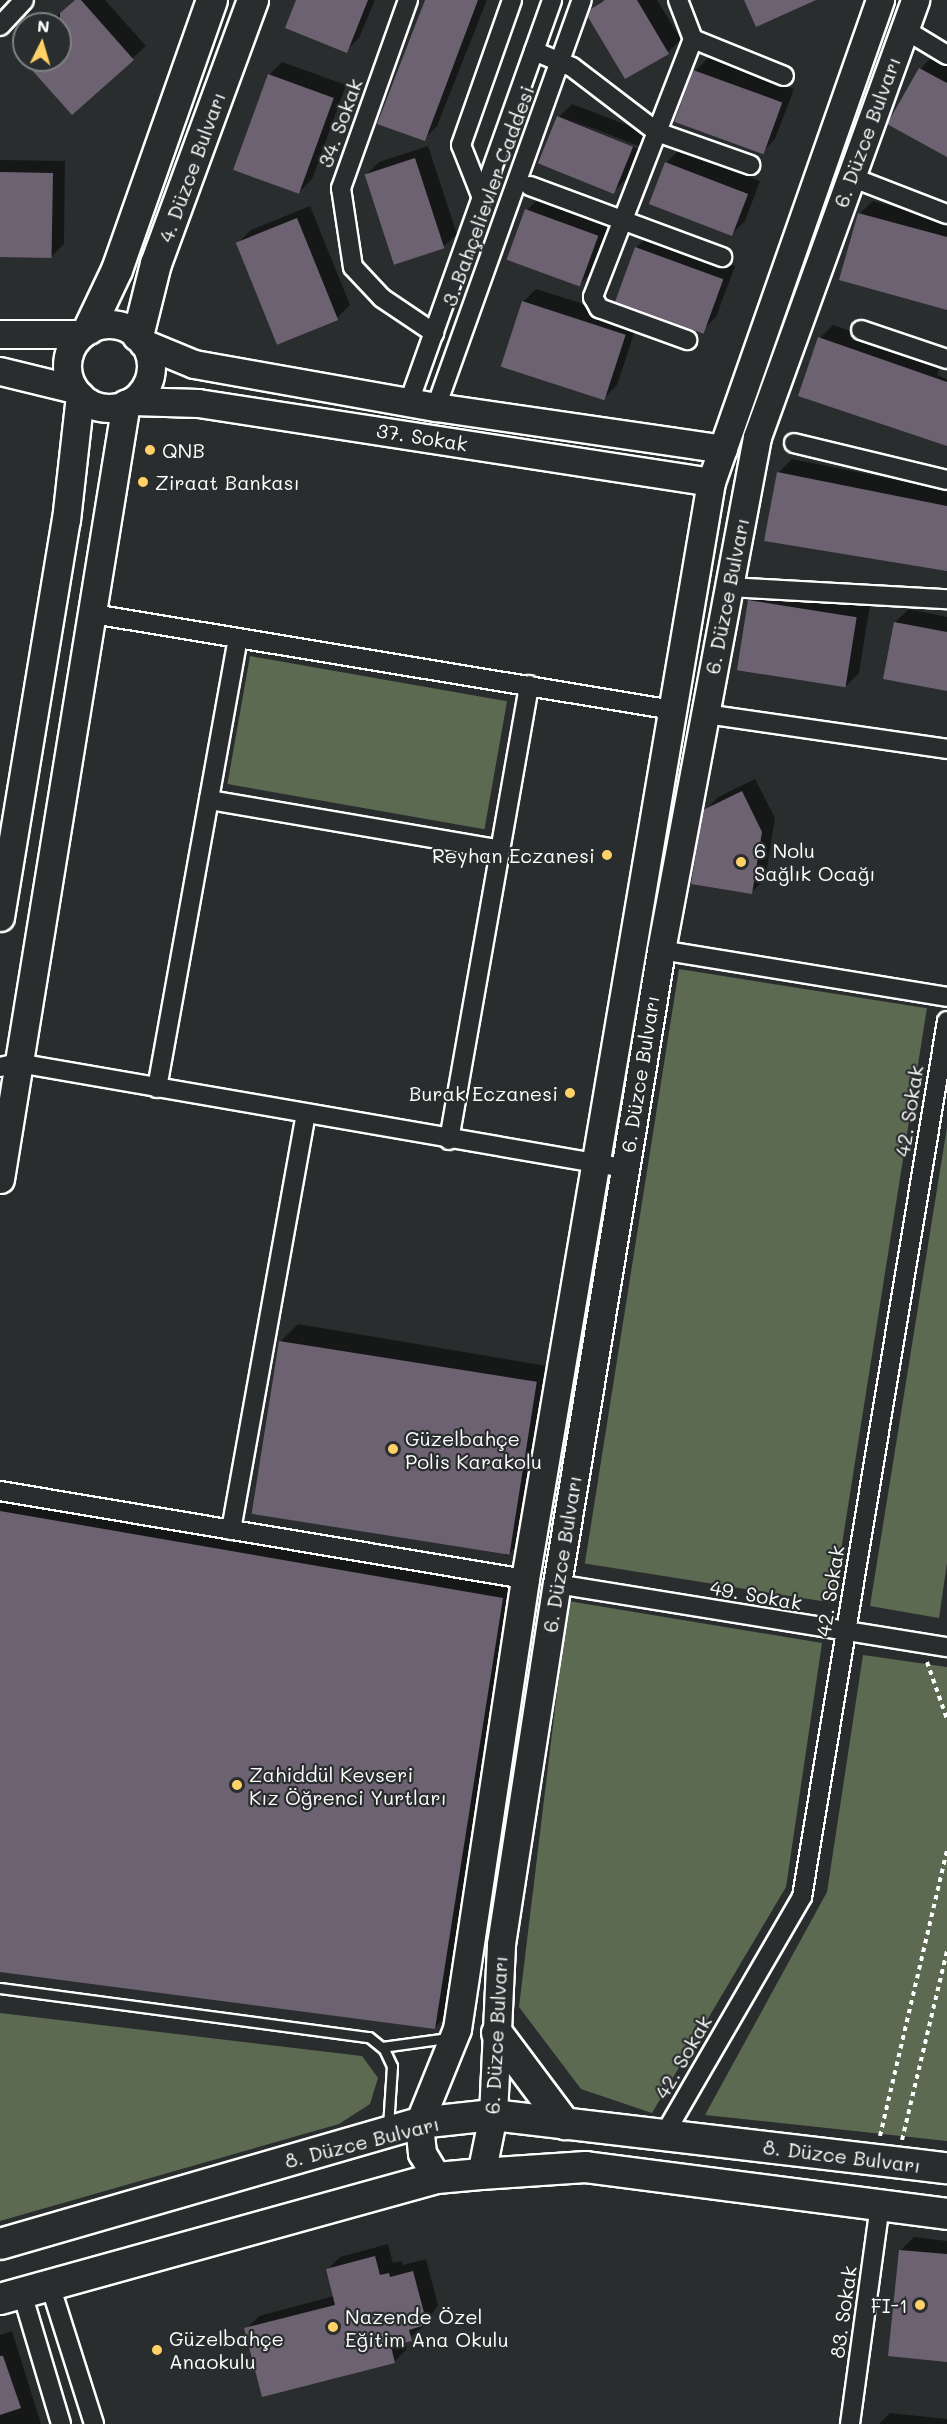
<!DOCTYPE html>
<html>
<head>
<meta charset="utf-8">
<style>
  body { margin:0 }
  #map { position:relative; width:947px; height:2424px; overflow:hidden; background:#2a2d2e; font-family:Mali,sans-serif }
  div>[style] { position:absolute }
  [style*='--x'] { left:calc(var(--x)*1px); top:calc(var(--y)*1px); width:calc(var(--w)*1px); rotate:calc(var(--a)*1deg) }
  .green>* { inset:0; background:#5c6a52; transform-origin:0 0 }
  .shadow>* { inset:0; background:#0007 }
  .building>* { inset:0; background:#6d6272; transform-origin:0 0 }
  .path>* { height:4px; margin-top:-2px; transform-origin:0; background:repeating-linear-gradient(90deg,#fff 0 4.5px,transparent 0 9px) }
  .roads { filter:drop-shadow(2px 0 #fff) drop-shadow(-2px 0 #fff) drop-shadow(0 2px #fff) drop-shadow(0 -2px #fff) }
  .lane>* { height:9px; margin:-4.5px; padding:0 4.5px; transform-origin:4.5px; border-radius:4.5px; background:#2a2d2e }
  .street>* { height:18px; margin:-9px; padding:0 9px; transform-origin:9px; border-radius:9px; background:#2a2d2e }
  .secondary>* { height:27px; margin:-13.5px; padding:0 13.5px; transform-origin:13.5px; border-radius:13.5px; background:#2a2d2e }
  .secondary>.ring { margin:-13.5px; padding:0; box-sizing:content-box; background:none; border:27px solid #2a2d2e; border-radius:50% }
  .primary>* { height:30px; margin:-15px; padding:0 15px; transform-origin:15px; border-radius:15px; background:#2a2d2e }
  .dots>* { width:16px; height:16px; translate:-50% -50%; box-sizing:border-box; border:3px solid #2a2d2e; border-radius:50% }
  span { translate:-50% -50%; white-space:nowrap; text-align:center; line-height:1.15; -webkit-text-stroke:4.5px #2a2d2e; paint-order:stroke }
  .street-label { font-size:20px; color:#fff }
  .poi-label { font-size:20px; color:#fff }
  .left { translate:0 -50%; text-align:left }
  .right { translate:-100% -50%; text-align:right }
  .north { position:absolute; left:12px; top:12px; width:60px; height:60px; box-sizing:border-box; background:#2a2d2e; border:2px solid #7f8182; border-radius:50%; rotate:5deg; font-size:16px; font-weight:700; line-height:24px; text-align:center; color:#fff }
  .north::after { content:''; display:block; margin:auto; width:21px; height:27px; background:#ffd166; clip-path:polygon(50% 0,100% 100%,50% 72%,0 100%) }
</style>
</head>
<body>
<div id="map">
  <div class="green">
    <i style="left:250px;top:656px;width:261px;height:130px;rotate:10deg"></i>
    <i style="left:679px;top:969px;width:251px;height:602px;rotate:9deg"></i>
    <i style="clip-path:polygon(947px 1127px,947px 1563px,939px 1618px,870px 1606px)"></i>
    <i style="clip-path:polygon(568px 1601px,822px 1643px,786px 1887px,652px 2113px,581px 2089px,519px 2007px)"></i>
    <i style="clip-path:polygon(863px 1655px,947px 1667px,947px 2141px,705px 2115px,827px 1892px)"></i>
    <i style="clip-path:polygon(0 2013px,362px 2056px,378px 2078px,370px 2104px,339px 2124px,0 2221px)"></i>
  </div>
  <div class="shadow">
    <i style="clip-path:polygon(75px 0,105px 0,146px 46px,72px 113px,25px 60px,60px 60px,60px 24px,48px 24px)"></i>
    <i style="clip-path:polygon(298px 0,375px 0,359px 38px,346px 51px)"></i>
    <i style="clip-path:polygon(427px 0,487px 0,437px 126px,424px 139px)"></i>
    <i style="clip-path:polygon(602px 0,601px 4px,608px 0,657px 0,681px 39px,668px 52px,592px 9px)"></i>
    <i style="clip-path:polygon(24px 46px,24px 59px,18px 52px)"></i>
    <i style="clip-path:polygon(933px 56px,947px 63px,947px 156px,920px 69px)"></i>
    <i style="clip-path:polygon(708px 58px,794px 89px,775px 139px,762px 152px,695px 71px)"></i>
    <i style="clip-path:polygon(282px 62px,346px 85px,312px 179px,299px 192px,269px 75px)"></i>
    <i style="clip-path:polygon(572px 104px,645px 132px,639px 146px,563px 117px,638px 149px,627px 178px,614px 191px,559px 117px)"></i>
    <i style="clip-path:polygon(428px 146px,457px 234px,443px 247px,366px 175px,379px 162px)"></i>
    <i style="clip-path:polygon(679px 150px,760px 181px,745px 221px,732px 234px,666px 163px)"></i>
    <i style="clip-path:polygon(0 160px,65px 161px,64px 244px,51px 257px,0 256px)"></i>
    <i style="clip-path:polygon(540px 197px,610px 223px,591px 273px,578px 286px,527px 210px)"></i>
    <i style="clip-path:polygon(873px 201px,947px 221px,947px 307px,859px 214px)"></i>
    <i style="clip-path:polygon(310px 206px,350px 305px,337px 318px,238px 243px,251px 230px)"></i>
    <i style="clip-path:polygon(649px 235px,735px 266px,716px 317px,703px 330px,636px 248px)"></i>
    <i style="clip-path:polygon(536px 289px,638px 321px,617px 385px,604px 398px,523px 302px)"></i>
    <i style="clip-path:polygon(833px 325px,931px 358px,940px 364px,937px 375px,947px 379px,947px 442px,820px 338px)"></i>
    <i style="clip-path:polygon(792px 459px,947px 490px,947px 570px,779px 472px)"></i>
    <i style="clip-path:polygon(763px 588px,870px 605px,859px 673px,846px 686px,750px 601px)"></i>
    <i style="clip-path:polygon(909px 609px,947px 617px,947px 690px,895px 622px)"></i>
    <i style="clip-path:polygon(755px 779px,775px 818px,765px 879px,752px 892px,705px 811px,718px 797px)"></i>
    <i style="clip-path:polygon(298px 1324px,553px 1367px,524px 1538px,507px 1556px,280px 1342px)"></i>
    <i style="clip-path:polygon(0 1483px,527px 1573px,459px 2003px,435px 2027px,0 1970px)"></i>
    <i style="clip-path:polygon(914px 2237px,947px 2241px,947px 2360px,901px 2250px)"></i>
    <i style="clip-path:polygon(388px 2244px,393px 2263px,402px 2261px,403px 2265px,426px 2259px,438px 2305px,424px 2326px,405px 2341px,407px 2349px,394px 2362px,246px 2329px,259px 2316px,334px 2296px,327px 2270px,340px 2257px)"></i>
    <i style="clip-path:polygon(12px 2331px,41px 2424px,0 2424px,0 2335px)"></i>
    <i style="clip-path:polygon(890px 2413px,947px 2419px,947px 2424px,879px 2424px)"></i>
  </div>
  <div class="building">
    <i style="clip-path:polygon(75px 0,81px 0,134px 60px,72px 115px,23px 60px,60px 60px,60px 13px)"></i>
    <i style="clip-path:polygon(296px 0,368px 0,347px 53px,285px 28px)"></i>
    <i style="clip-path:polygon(425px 0,478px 0,425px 141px,377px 124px)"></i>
    <i style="clip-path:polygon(605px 0,637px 0,669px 54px,625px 79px,588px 17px,591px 9px)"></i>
    <i style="clip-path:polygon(744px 0,816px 0,756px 27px)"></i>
    <i style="clip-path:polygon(919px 68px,947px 83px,947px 157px,887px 124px)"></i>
    <i style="left:693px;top:70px;width:95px;height:55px;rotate:20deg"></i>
    <i style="left:268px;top:74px;width:70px;height:102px;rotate:20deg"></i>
    <i style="left:557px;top:116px;width:82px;height:51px;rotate:22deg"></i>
    <i style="left:415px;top:158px;width:95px;height:53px;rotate:72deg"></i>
    <i style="left:665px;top:162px;width:89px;height:45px;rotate:21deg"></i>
    <i style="left:0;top:172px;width:53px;height:85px;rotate:1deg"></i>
    <i style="left:525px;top:209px;width:78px;height:54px;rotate:20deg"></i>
    <i style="clip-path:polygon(858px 213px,947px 237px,947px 310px,839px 280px)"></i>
    <i style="left:297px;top:218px;width:110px;height:66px;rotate:68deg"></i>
    <i style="left:635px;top:247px;width:94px;height:58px;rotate:20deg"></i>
    <i style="left:522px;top:301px;width:109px;height:69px;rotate:18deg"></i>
    <i style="clip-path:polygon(818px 337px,947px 382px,947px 446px,798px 396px)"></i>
    <i style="clip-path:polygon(777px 472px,947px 506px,947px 571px,764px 541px)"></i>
    <i style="left:748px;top:600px;width:110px;height:71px;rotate:9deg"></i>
    <i style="clip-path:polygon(894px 622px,947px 632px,947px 691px,883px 679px)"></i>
    <i style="clip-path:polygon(742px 791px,762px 832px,752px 894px,691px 884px,703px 810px)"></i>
    <i style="left:279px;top:1341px;width:261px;height:175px;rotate:9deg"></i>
    <i style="clip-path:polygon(0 1511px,503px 1598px,435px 2029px,0 1972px)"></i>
    <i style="clip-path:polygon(899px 2250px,947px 2254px,947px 2362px,888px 2356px)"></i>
    <i style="clip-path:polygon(375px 2256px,380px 2275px,389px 2273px,390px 2277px,413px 2271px,426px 2320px,420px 2321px,422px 2326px,409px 2330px,412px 2341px,391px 2346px,395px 2363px,262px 2397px,244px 2328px,335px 2305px,326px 2269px)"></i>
    <i style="clip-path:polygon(0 2356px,3px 2356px,21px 2408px,0 2415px)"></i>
  </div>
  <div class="path">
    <i style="--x:927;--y:1662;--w:60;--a:70.7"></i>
    <i style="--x:880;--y:2136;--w:293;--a:-76.8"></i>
    <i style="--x:902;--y:2140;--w:194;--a:-76.6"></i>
  </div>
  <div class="roads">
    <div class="lane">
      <i style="--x:0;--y:1988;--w:372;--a:7.6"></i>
      <i style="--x:369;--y:2037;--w:19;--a:39"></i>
      <i style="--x:384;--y:2049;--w:19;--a:65"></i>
      <i style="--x:392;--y:2066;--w:61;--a:93.8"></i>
      <i style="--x:382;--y:2047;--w:67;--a:-7.8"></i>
    </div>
    <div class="street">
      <i style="--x:408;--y:0;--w:200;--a:109.6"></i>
      <i style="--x:341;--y:188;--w:80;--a:81.4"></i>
      <i style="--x:353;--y:267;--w:42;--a:46.9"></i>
      <i style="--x:382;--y:298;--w:63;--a:33.9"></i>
      <i style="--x:678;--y:0;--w:42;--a:69"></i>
      <i style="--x:693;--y:39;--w:277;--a:111.2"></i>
      <i style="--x:593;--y:297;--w:13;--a:61"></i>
      <i style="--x:599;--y:308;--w:94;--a:20"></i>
      <i style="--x:0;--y:26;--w:35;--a:-47"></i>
      <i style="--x:904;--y:29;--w:50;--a:31.2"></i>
      <i style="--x:693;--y:39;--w:98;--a:22.1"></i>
      <i style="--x:534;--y:51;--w:41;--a:22.8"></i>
      <i style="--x:572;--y:67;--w:107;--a:37.4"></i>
      <i style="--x:657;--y:132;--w:99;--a:19.5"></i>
      <i style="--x:851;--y:177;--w:103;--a:21.1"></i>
      <i style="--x:530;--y:186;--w:205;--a:20.3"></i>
      <i style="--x:482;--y:198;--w:57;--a:-111.6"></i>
      <i style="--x:461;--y:145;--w:154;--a:-70.6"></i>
      <i style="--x:861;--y:330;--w:91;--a:18.6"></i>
      <i style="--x:409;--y:402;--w:427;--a:-70.4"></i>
      <i style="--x:436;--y:407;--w:432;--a:-70.3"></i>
      <i style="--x:794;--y:443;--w:157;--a:13.6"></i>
      <i style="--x:729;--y:587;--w:218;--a:3.2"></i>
      <i style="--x:93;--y:614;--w:588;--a:9.4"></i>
      <i style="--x:705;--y:714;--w:245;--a:8.2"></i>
      <i style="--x:209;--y:800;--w:295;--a:9.7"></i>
      <i style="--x:661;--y:950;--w:290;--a:9.3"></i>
      <i style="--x:0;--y:1067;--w:18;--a:-13"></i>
      <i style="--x:18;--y:1063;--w:615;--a:9.83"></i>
      <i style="--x:157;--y:1088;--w:457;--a:-79.8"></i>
      <i style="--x:449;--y:1140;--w:462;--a:-80"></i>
      <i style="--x:0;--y:1491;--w:532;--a:9.52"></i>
      <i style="--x:231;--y:1530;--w:422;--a:-79.8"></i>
      <i style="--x:557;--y:1584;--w:395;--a:9.2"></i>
      <i style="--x:664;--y:2135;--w:275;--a:-59.9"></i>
      <i style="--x:802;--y:1897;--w:888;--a:-80.6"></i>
      <i style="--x:50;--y:2285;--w:146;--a:72.4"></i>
      <i style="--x:22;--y:2293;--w:137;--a:73.4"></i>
      <i style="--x:850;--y:2424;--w:221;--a:-82.2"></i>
    </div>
    <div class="secondary">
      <i class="ring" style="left:67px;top:324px;width:57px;height:57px"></i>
      <i style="--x:0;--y:334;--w:82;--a:0"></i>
      <i style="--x:143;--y:343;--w:55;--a:22.4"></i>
      <i style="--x:194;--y:364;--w:246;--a:10.1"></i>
      <i style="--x:436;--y:407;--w:290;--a:8.3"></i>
      <i style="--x:0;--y:371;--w:76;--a:13.7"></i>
      <i style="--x:132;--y:401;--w:66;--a:1.7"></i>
      <i style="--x:198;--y:403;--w:519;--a:8.75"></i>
      <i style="--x:0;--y:917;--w:402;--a:-80.6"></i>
      <i style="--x:66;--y:520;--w:125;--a:-83.6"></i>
      <i style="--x:0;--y:1179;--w:786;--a:-80.78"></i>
      <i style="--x:481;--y:2174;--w:60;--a:-78.5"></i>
      <i style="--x:493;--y:2115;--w:171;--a:-87.3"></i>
      <i style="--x:501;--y:1944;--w:364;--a:-81.2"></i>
      <i style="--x:557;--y:1584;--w:642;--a:-80.68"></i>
      <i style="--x:661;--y:950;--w:522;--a:-79.4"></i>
      <i style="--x:757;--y:437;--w:465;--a:-70.1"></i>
      <i style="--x:437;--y:2178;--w:29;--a:-121"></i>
      <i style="--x:422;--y:2153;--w:30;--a:-96"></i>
      <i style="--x:419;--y:2123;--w:101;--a:-68"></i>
      <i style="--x:457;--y:2029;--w:455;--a:-81.4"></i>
      <i style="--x:525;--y:1579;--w:1113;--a:-80.38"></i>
      <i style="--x:711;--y:482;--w:511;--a:-70.68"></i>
    </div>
    <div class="primary">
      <i style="--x:89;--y:329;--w:65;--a:-64.6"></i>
      <i style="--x:117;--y:270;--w:286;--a:-70.6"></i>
      <i style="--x:138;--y:336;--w:74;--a:-76"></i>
      <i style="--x:156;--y:264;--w:281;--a:-69.8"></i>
      <i style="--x:497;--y:2033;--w:114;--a:53.2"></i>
      <i style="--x:0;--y:2244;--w:436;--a:-16.1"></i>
      <i style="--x:419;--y:2123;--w:74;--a:-6.2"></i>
      <i style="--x:493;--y:2115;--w:457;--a:6.7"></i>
      <i style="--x:0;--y:2299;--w:453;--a:-15.5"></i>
      <i style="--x:437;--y:2178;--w:44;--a:-5.2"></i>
      <i style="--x:481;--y:2174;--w:105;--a:-3.8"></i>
      <i style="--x:586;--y:2167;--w:364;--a:7.4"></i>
    </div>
  </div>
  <div class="dots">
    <i style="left:150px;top:450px;background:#ffd166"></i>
    <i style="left:143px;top:482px;background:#ffd166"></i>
    <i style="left:607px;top:855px;background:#ffd166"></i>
    <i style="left:741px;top:862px;background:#ffd166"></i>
    <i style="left:570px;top:1093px;background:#ffd166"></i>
    <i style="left:393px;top:1449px;background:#ffd166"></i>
    <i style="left:237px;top:1785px;background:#ffd166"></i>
    <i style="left:920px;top:2305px;background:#ffd166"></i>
    <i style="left:333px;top:2327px;background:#ffd166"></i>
    <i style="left:157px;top:2350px;background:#ffd166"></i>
  </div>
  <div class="street-label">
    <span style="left:340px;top:123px;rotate:-70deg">34. Sokak</span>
    <span style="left:867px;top:132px;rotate:-70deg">6. Düzce Bulvarı</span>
    <span style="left:192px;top:167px;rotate:-70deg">4. Düzce Bulvarı</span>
    <span style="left:488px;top:196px;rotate:-70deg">3. Bahçelievler Caddesi</span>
    <span style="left:422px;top:437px;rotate:9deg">37. Sokak</span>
    <span style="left:727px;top:596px;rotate:-79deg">6. Düzce Bulvarı</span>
    <span style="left:640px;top:1074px;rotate:-81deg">6. Düzce Bulvarı</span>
    <span style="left:909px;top:1111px;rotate:-81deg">42. Sokak</span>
    <span style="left:562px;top:1554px;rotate:-81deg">6. Düzce Bulvarı</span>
    <span style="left:830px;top:1591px;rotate:-81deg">42. Sokak</span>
    <span style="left:756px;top:1595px;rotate:10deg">49. Sokak</span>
    <span style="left:496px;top:2035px;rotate:-87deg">6. Düzce Bulvarı</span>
    <span style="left:683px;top:2057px;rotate:-60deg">42. Sokak</span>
    <span style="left:362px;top:2142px;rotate:-14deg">8. Düzce Bulvarı</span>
    <span style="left:842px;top:2156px;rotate:7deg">8. Düzce Bulvarı</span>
    <span style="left:843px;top:2312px;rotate:-82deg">83. Sokak</span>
  </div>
  <div class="poi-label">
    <span class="left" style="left:162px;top:450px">QNB</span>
    <span class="left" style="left:155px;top:482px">Ziraat Bankası</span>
    <span class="left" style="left:754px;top:862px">6 Nolu<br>Sağlık Ocağı</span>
    <span class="right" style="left:595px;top:855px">Reyhan Eczanesi</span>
    <span class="right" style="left:558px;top:1093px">Burak Eczanesi</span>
    <span class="left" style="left:405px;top:1450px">Güzelbahçe<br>Polis Karakolu</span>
    <span class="left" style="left:249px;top:1786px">Zahiddül Kevseri<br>Kız Öğrenci Yurtları</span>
    <span class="right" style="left:908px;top:2305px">FI-1</span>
    <span class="left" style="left:345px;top:2328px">Nazende Özel<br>Eğitim Ana Okulu</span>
    <span class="left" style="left:169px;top:2350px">Güzelbahçe<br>Anaokulu</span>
  </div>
  <div class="north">N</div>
</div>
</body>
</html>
